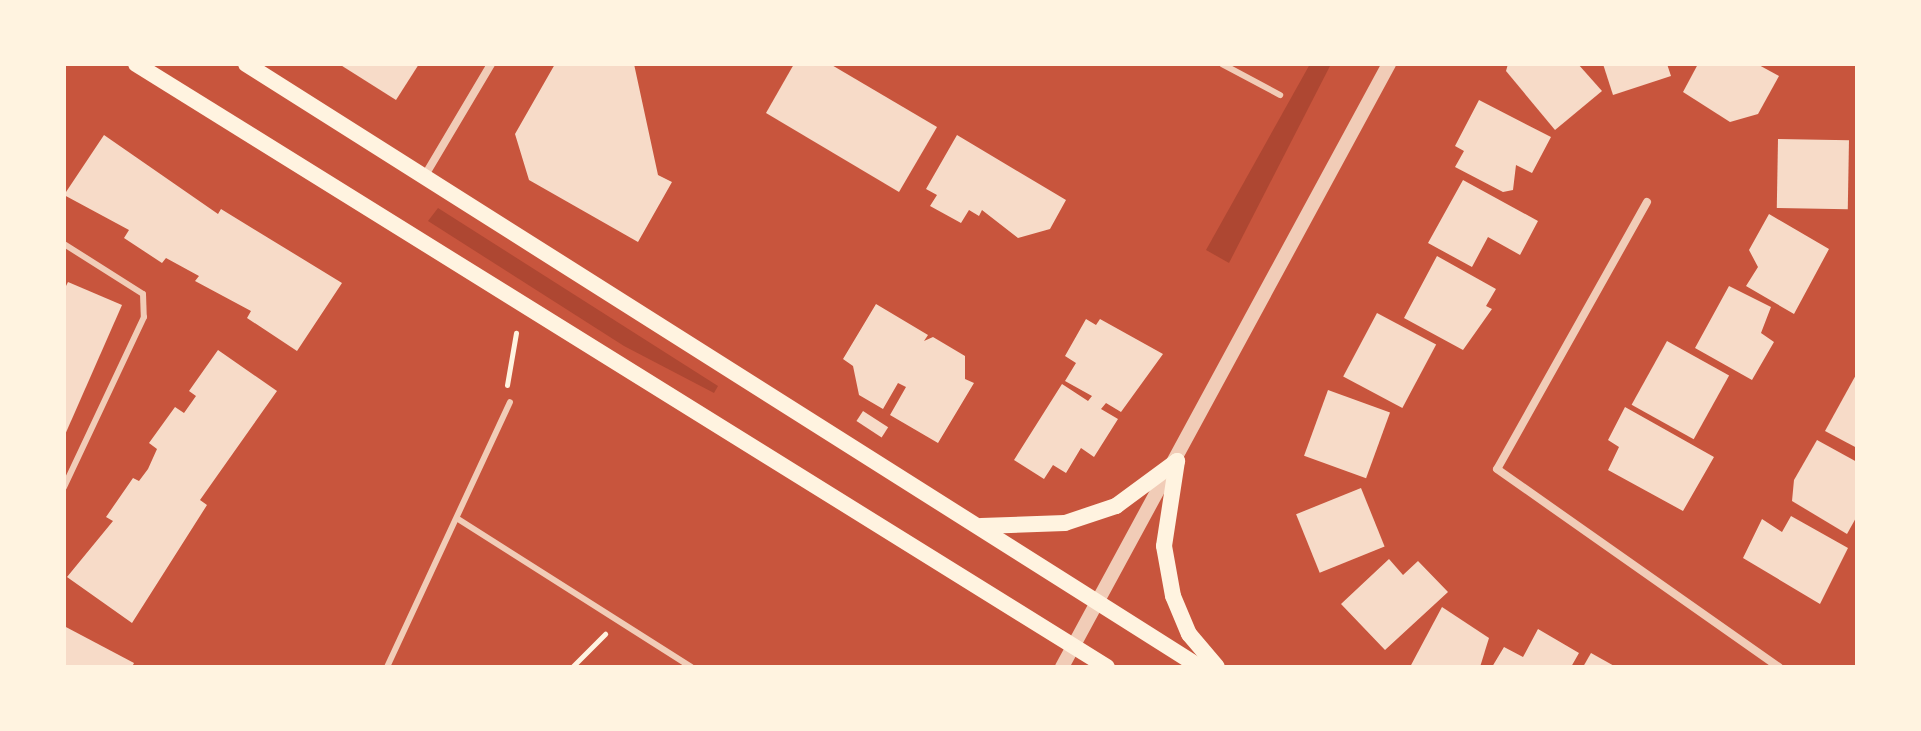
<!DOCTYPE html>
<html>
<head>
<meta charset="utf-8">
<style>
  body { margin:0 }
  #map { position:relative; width:1921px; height:731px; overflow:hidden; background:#c8553d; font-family:"Roboto Condensed",sans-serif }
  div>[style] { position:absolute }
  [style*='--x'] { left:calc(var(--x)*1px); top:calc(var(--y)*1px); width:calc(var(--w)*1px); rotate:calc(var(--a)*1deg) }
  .green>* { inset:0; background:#ae4732 }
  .building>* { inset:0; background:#f7dbc8; transform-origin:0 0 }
  .path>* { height:5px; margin:-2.5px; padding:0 2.5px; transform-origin:2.5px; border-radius:2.5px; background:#fff3e0 }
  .service>* { height:6px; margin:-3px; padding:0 3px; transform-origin:3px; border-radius:3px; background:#f1ccb7 }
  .minor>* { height:8px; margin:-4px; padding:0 4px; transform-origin:4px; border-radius:4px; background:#f1ccb7 }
  .tertiary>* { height:14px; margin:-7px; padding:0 7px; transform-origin:7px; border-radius:7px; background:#f1ccb7 }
  .secondary>* { height:16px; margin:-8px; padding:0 8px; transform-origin:8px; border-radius:8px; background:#fff3e0 }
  span { translate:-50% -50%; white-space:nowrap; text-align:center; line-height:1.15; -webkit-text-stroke:6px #fff3e0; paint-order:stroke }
  .frame { position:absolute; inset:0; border:66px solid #fff3e0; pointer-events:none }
</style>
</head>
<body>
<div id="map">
  <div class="green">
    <i style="clip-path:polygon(1310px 64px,1331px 64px,1229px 263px,1206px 250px)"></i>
    <i style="clip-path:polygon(438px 208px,718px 386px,714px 393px,624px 346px,428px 221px)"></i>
  </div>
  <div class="building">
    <i style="clip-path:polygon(339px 64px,419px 64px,396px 100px)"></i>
    <i style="clip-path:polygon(555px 64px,634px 64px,658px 175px,672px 182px,638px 242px,529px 180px,515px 134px)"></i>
    <i style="clip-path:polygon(794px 64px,830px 64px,937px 127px,899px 192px,766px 113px)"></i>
    <i style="clip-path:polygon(1508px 64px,1578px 64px,1602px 91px,1555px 130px,1506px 71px)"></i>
    <i style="clip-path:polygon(1603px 64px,1667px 64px,1671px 76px,1613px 95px)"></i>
    <i style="clip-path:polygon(1698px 64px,1757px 64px,1779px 76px,1758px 114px,1730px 122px,1683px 92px)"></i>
    <i style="clip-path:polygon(1479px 100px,1551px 137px,1532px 173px,1516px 165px,1513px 190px,1503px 192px,1455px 167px,1464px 151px,1455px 146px)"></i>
    <i style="clip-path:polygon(104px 135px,218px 214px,221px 209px,342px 283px,297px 351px,247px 318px,251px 311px,195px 281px,199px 276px,166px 258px,162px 263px,124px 238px,129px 230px,64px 195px)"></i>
    <i style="clip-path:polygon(957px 135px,1066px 200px,1050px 229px,1018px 238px,982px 210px,979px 216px,969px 210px,961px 223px,930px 206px,937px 195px,926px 189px)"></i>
    <i style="left:1778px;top:139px;width:71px;height:69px;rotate:1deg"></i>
    <i style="clip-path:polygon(1463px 180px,1538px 221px,1520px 255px,1488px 237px,1472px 267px,1428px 243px)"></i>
    <i style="clip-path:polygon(1769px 214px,1829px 249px,1794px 314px,1746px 286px,1758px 267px,1749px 250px)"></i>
    <i style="clip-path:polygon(1437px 256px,1496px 289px,1486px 306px,1492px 309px,1463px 350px,1404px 318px)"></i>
    <i style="clip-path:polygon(68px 282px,122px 305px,64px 437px,64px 290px)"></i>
    <i style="clip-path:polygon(1729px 286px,1771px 307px,1761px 333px,1774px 342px,1752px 380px,1695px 348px)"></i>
    <i style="clip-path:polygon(876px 304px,928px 335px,924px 341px,933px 337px,965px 356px,965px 379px,974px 383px,938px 443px,890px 415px,906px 387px,898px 383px,883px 409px,859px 395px,853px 366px,843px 359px)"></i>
    <i style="left:1377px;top:313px;width:67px;height:72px;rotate:28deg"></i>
    <i style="clip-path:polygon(1086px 319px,1096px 325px,1100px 319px,1163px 354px,1121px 412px,1106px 403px,1101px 409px,1118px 419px,1094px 457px,1081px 448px,1066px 473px,1053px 465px,1044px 479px,1014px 460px,1062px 384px,1088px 401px,1092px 396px,1065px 381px,1076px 363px,1065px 356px)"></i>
    <i style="left:1667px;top:341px;width:71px;height:73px;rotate:29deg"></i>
    <i style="clip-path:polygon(218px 350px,277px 391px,200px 500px,207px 505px,132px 623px,67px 577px,113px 521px,106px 517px,133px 478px,139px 481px,148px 469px,157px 449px,149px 443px,175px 407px,184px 413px,196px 396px,189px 391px)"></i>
    <i style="clip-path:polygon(1857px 373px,1857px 448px,1825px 431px)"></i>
    <i style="left:1328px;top:390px;width:66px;height:70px;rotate:20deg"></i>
    <i style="clip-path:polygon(1625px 407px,1714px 457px,1683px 511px,1608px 470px,1619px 447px,1608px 440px)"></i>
    <i style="left:863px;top:411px;width:30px;height:12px;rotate:33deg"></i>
    <i style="clip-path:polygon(1817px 440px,1857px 462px,1857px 516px,1847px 534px,1792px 501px,1794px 480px)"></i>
    <i style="left:1361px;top:488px;width:63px;height:70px;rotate:68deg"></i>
    <i style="clip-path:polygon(1791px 516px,1848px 548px,1820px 604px,1743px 558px,1762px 519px,1782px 532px)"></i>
    <i style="clip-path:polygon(1389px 559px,1403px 575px,1418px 561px,1448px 592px,1385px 650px,1341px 604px)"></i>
    <i style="clip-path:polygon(1442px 607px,1489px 638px,1480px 667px,1410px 667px)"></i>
    <i style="clip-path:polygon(64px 626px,134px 663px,132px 667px,64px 667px)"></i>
    <i style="clip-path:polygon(1538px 629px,1579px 653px,1571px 667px,1492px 667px,1504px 647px,1523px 657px)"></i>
    <i style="clip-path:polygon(1591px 653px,1616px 667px,1583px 667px)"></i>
  </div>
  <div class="path">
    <i style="--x:507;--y:385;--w:53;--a:-80.2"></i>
    <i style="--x:572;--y:667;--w:47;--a:-45"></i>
  </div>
  <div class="service">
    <i style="--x:1222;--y:64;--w:66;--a:28.1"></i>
    <i style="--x:64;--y:244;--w:93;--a:32.3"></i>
    <i style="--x:143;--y:294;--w:23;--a:88"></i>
    <i style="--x:144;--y:317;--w:188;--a:115.2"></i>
    <i style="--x:458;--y:519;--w:276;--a:32.4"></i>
    <i style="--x:387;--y:667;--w:292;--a:-65.1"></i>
  </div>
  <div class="minor">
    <i style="--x:424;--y:177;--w:131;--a:-59.3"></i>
    <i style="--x:1647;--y:202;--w:306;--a:119.3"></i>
    <i style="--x:1497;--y:469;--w:345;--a:35.1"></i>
  </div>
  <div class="tertiary">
    <i style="--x:1062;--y:667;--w:686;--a:-61.53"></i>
  </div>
  <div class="secondary">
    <i style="--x:136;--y:64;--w:1143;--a:31.84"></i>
    <i style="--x:246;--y:64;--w:1129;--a:32.3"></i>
    <i style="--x:1177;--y:461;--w:86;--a:98.7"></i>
    <i style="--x:1164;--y:546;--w:51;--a:79.8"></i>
    <i style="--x:1173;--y:596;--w:41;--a:67.2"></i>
    <i style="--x:1189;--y:634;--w:43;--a:49.7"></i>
    <i style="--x:981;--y:526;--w:84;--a:-2"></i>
    <i style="--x:1065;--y:523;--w:54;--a:-18.4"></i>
    <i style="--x:1116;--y:506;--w:76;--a:-36.4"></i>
  </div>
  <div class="frame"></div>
</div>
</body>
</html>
